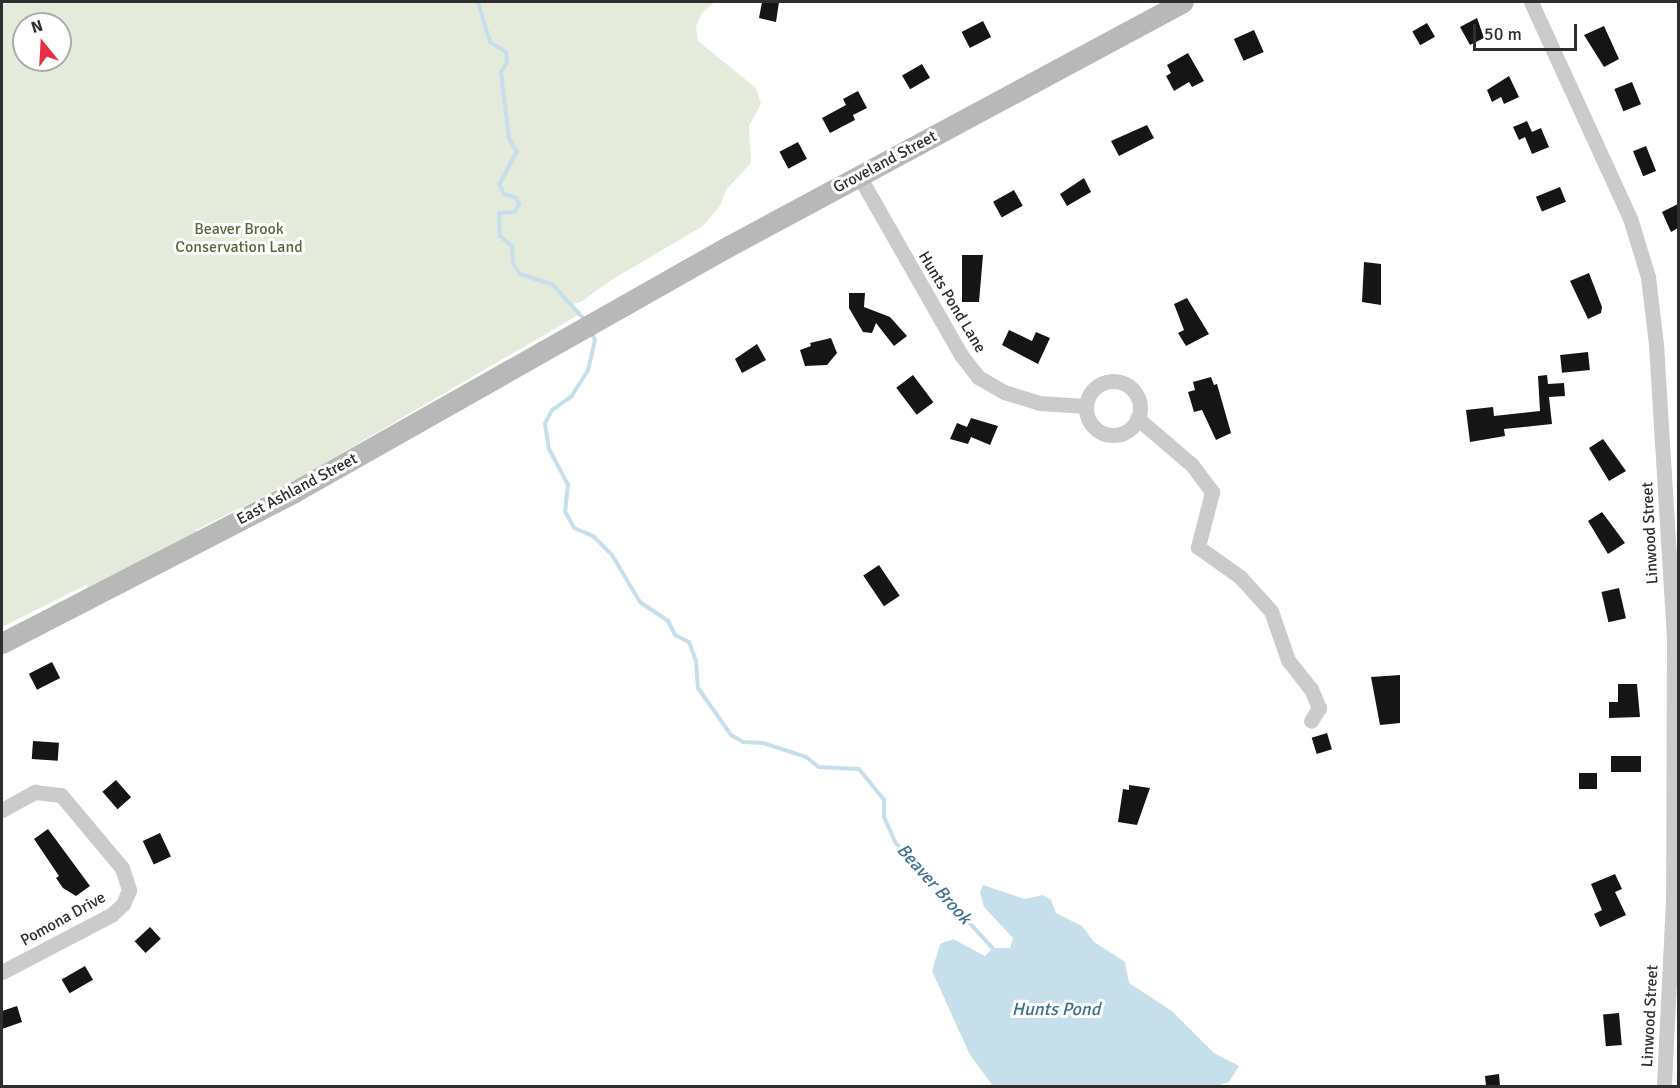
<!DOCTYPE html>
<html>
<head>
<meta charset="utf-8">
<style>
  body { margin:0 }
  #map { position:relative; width:1680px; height:1088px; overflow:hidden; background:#fff; font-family:Signika,sans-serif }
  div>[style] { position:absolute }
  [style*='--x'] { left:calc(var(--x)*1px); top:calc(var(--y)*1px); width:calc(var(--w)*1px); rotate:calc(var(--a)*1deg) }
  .green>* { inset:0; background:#e4ebdb }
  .water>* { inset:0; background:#c7deeb }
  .stream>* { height:4px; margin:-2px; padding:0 2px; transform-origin:2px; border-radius:2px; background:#c7deeb }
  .building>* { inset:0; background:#151515; transform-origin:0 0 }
  .street>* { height:15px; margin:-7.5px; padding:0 7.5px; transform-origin:7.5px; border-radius:7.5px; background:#cbcbcb }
  .street>.ring { margin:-7.5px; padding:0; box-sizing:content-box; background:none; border:15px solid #cbcbcb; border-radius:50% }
  .secondary>* { height:21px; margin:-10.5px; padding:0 10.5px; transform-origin:10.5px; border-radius:10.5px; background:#b8b8b8 }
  span { translate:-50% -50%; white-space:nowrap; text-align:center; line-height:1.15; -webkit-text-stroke:6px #fff; paint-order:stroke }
  .street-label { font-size:16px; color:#2e2e2e }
  .park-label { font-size:16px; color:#52693b }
  .water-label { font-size:18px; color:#3c718f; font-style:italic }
  .frame { position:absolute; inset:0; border:3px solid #2e2e2e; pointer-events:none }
  .north { position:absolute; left:12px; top:12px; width:60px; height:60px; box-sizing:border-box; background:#fff; border:2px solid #ababab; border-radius:50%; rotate:342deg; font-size:16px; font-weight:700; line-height:24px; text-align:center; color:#2e2e2e }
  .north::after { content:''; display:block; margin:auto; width:21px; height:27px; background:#e53042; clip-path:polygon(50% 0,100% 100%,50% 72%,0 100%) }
  .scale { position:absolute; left:1473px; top:24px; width:104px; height:27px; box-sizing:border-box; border:3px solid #2e2e2e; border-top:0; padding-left:8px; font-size:18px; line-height:21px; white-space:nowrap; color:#2e2e2e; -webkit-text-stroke:4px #fff; paint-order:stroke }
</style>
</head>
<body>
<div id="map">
  <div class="green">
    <i style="clip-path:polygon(evenodd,2px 2px,715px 2px,702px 13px,696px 26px,698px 41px,756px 88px,761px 104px,749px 126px,751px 163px,726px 190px,720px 206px,703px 226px,608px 282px,581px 302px,572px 304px,580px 314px,294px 481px,196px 530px,203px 539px,94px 595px,86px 585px,2px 627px,2px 2px,24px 24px,60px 24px,60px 60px,24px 60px,24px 24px)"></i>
  </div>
  <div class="water">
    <i style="clip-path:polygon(983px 885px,1025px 899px,1043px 895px,1051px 900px,1056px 913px,1082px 926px,1094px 942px,1125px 962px,1129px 983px,1172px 1011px,1214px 1053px,1239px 1066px,1229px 1082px,1216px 1086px,993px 1086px,970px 1055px,932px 971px,940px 944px,953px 939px,985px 956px,993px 948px,1010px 948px,1013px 938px,984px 907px,980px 893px)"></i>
  </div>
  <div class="stream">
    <i style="--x:478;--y:2;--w:42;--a:73.3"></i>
    <i style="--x:490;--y:42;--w:19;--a:32"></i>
    <i style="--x:506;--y:52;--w:10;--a:84"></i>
    <i style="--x:507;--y:62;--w:13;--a:119"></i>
    <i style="--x:501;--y:73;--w:65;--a:83"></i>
    <i style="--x:509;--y:138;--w:16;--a:60"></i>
    <i style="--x:517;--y:152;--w:37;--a:119"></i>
    <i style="--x:499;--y:184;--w:11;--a:63"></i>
    <i style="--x:504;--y:194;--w:13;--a:18"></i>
    <i style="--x:516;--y:198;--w:8;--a:67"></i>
    <i style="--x:519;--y:205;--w:9;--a:126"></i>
    <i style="--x:514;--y:212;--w:15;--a:176"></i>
    <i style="--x:499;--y:213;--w:23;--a:88"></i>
    <i style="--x:500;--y:236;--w:16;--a:40"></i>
    <i style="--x:512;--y:246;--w:18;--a:87"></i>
    <i style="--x:513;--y:264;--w:12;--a:55"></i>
    <i style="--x:520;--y:274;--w:35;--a:18"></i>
    <i style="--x:553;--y:285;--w:47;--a:47.6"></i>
    <i style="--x:591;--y:332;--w:9;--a:63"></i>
    <i style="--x:595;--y:340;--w:31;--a:103"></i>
    <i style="--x:588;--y:370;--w:31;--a:122"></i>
    <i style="--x:572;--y:396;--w:24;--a:145"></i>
    <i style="--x:552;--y:410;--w:16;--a:117"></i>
    <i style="--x:545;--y:424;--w:25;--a:81"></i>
    <i style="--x:549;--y:449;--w:40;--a:62"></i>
    <i style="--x:568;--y:484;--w:27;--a:96"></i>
    <i style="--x:565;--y:511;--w:19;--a:62"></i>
    <i style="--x:574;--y:528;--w:21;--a:23"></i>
    <i style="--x:593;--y:536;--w:27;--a:45"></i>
    <i style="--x:612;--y:555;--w:55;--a:59.2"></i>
    <i style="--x:640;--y:602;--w:34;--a:34"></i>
    <i style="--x:668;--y:621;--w:16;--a:63"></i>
    <i style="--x:675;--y:635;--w:16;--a:27"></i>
    <i style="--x:689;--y:642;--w:20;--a:70"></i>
    <i style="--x:696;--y:661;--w:27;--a:86"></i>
    <i style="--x:698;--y:688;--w:57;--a:54.9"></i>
    <i style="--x:731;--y:735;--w:14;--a:30"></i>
    <i style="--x:743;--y:742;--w:20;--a:3"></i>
    <i style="--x:763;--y:743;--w:45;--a:18"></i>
    <i style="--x:806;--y:757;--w:16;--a:38"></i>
    <i style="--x:819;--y:767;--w:40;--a:2.9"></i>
    <i style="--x:859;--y:769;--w:40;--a:51"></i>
    <i style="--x:884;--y:800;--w:17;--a:90"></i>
    <i style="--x:884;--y:817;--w:27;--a:66"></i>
    <i style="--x:895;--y:842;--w:149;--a:47.4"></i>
  </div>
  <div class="building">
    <i style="clip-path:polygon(762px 2px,779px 2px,776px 22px,759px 18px)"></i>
    <i style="clip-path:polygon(1477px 18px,1484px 38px,1470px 45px,1460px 27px)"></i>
    <i style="left:983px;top:21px;width:18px;height:24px;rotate:63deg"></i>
    <i style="left:1427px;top:23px;width:16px;height:17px;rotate:60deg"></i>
    <i style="clip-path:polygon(1604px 26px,1619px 59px,1604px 67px,1584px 35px)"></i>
    <i style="left:1254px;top:30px;width:24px;height:22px;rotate:66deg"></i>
    <i style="clip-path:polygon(1188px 53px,1204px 81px,1192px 87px,1189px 82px,1174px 91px,1166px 76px,1171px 73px,1167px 65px)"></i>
    <i style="left:922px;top:64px;width:16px;height:23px;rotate:60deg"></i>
    <i style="clip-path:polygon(1509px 76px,1519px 97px,1504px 104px,1501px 97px,1492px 102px,1487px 90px)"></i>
    <i style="left:1632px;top:82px;width:24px;height:19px;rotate:68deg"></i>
    <i style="clip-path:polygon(858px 91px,867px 108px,853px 115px,855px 120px,830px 133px,822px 118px,846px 105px,843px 99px)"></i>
    <i style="clip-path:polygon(1527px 121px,1532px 132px,1541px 128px,1549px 147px,1532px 154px,1525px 137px,1519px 140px,1513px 127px)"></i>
    <i style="clip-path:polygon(1147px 125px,1154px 138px,1119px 156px,1111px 141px)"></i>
    <i style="left:798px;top:142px;width:19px;height:21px;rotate:62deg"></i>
    <i style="left:1646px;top:146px;width:27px;height:14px;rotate:68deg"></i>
    <i style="clip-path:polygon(1084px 178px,1091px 192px,1067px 206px,1060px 194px)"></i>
    <i style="left:1560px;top:187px;width:16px;height:26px;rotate:68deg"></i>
    <i style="left:1014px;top:190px;width:18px;height:24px;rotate:61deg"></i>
    <i style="clip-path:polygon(1678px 204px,1678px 228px,1671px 232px,1662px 212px)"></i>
    <i style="clip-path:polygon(962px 255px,983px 255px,979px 302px,962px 302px)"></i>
    <i style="clip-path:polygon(1364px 262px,1381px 264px,1381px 305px,1362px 302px)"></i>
    <i style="clip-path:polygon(1589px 273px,1602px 307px,1601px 313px,1588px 319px,1570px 281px)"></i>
    <i style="clip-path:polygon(849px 293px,865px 293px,864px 307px,890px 317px,907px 336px,894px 346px,876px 323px,872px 333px,863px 332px,849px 308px)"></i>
    <i style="clip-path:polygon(1187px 298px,1209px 334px,1186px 346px,1178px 333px,1184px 330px,1174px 304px)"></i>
    <i style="clip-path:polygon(1009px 330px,1032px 341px,1036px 332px,1050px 338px,1038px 364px,1002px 345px)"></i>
    <i style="clip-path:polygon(831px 338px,837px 353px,827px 365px,805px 366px,800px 350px,811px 346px,810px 343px)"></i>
    <i style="clip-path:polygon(757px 344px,766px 360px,742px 373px,735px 359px)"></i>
    <i style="left:1588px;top:352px;width:18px;height:28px;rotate:84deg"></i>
    <i style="left:913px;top:375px;width:34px;height:21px;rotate:53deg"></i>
    <i style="clip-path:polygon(1547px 375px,1548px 384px,1564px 383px,1565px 396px,1549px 397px,1552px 424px,1504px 429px,1505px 436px,1470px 442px,1466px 410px,1493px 407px,1494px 416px,1540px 411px,1538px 376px)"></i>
    <i style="clip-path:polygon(1211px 377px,1214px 385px,1217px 384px,1231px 433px,1216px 440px,1202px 410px,1194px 412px,1188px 392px,1195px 390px,1193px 382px)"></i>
    <i style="clip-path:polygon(971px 418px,998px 426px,990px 445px,971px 437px,968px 444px,950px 439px,957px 423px,967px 427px)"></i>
    <i style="clip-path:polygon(1603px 439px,1626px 471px,1609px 481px,1589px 448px)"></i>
    <i style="clip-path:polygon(1602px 512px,1625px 543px,1608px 554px,1588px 521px)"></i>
    <i style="left:879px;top:565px;width:37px;height:19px;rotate:56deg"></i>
    <i style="left:1619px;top:588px;width:31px;height:18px;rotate:77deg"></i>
    <i style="left:52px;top:662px;width:18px;height:26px;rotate:63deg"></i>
    <i style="clip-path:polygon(1400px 675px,1400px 723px,1380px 725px,1371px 677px)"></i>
    <i style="clip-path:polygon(1618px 684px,1637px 684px,1640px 717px,1609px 718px,1609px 702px,1618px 702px)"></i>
    <i style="left:1327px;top:733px;width:17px;height:16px;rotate:73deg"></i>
    <i style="left:33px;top:741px;width:26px;height:18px;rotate:4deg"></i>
    <i style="left:1611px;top:756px;width:30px;height:16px"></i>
    <i style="left:1579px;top:773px;width:18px;height:16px"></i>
    <i style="left:116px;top:780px;width:23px;height:18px;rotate:49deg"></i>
    <i style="clip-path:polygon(1129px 785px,1150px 788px,1137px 825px,1118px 822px,1123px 789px,1129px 790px)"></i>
    <i style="clip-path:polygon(48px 829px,90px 886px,76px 896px,63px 888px,56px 878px,59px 876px,34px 839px)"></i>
    <i style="left:160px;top:833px;width:26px;height:19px;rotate:65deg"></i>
    <i style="clip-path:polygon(1615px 874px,1622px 889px,1615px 892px,1626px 915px,1600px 927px,1594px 914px,1602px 910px,1591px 884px)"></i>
    <i style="left:150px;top:927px;width:16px;height:21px;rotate:47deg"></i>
    <i style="left:85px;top:966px;width:16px;height:27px;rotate:60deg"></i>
    <i style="clip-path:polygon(17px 1006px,22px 1022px,2px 1029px,2px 1011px)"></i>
    <i style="left:1619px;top:1013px;width:32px;height:16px;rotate:85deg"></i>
    <i style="clip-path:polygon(1499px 1074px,1500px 1086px,1486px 1086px,1485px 1076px)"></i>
  </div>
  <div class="street">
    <i style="--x:1531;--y:2;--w:238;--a:65.4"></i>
    <i style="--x:1630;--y:218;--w:62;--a:73"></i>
    <i style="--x:1648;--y:277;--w:67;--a:83.2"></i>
    <i style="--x:1656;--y:344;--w:296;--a:86.5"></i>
    <i style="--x:1674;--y:639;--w:261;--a:90.2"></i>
    <i style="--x:1673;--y:900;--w:186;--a:92.8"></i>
    <i style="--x:859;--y:176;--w:206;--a:60.3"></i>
    <i style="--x:961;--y:355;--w:28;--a:52"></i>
    <i style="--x:978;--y:377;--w:30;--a:30"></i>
    <i style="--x:1004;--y:392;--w:37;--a:17"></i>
    <i style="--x:1039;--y:403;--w:47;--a:3.7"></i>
    <i class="ring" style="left:1086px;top:381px;width:39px;height:39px"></i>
    <i style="--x:1137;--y:418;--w:72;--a:40.5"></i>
    <i style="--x:1192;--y:465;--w:34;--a:53"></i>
    <i style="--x:1212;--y:492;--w:57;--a:104.3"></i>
    <i style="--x:1198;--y:547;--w:52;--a:35.5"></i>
    <i style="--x:1240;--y:577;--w:46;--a:47.6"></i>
    <i style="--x:1271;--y:611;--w:52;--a:70.9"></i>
    <i style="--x:1288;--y:660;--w:37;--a:52"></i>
    <i style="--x:1311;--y:689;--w:21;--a:67"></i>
    <i style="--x:1319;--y:708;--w:15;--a:122"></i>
    <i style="--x:2;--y:810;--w:38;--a:-29"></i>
    <i style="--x:35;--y:792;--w:26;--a:7"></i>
    <i style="--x:61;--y:795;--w:95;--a:50.1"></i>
    <i style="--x:122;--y:868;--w:23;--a:72"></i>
    <i style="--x:129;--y:890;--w:15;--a:113"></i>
    <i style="--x:123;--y:904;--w:16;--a:137"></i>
    <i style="--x:111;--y:915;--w:123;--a:152.4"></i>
  </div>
  <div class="secondary">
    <i style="--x:2;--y:643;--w:329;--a:-27.3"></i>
    <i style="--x:294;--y:492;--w:500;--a:-29.5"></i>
    <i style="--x:729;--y:246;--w:515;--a:-28.26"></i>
  </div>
  <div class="street-label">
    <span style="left:885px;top:162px;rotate:-28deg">Groveland Street</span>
    <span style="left:952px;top:302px;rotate:59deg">Hunts Pond Lane</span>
    <span style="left:297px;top:489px;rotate:-28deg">East Ashland Street</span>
    <span style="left:1650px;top:533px;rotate:-93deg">Linwood Street</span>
    <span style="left:63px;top:919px;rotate:-29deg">Pomona Drive</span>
    <span style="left:1650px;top:1016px;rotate:-87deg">Linwood Street</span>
  </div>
  <div class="park-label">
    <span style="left:239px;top:238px">Beaver Brook<br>Conservation Land</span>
  </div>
  <div class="water-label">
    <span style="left:934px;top:884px;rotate:48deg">Beaver Brook</span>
    <span style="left:1056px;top:1009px">Hunts Pond</span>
  </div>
  <div class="frame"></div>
  <div class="north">N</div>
  <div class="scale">50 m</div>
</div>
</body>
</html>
